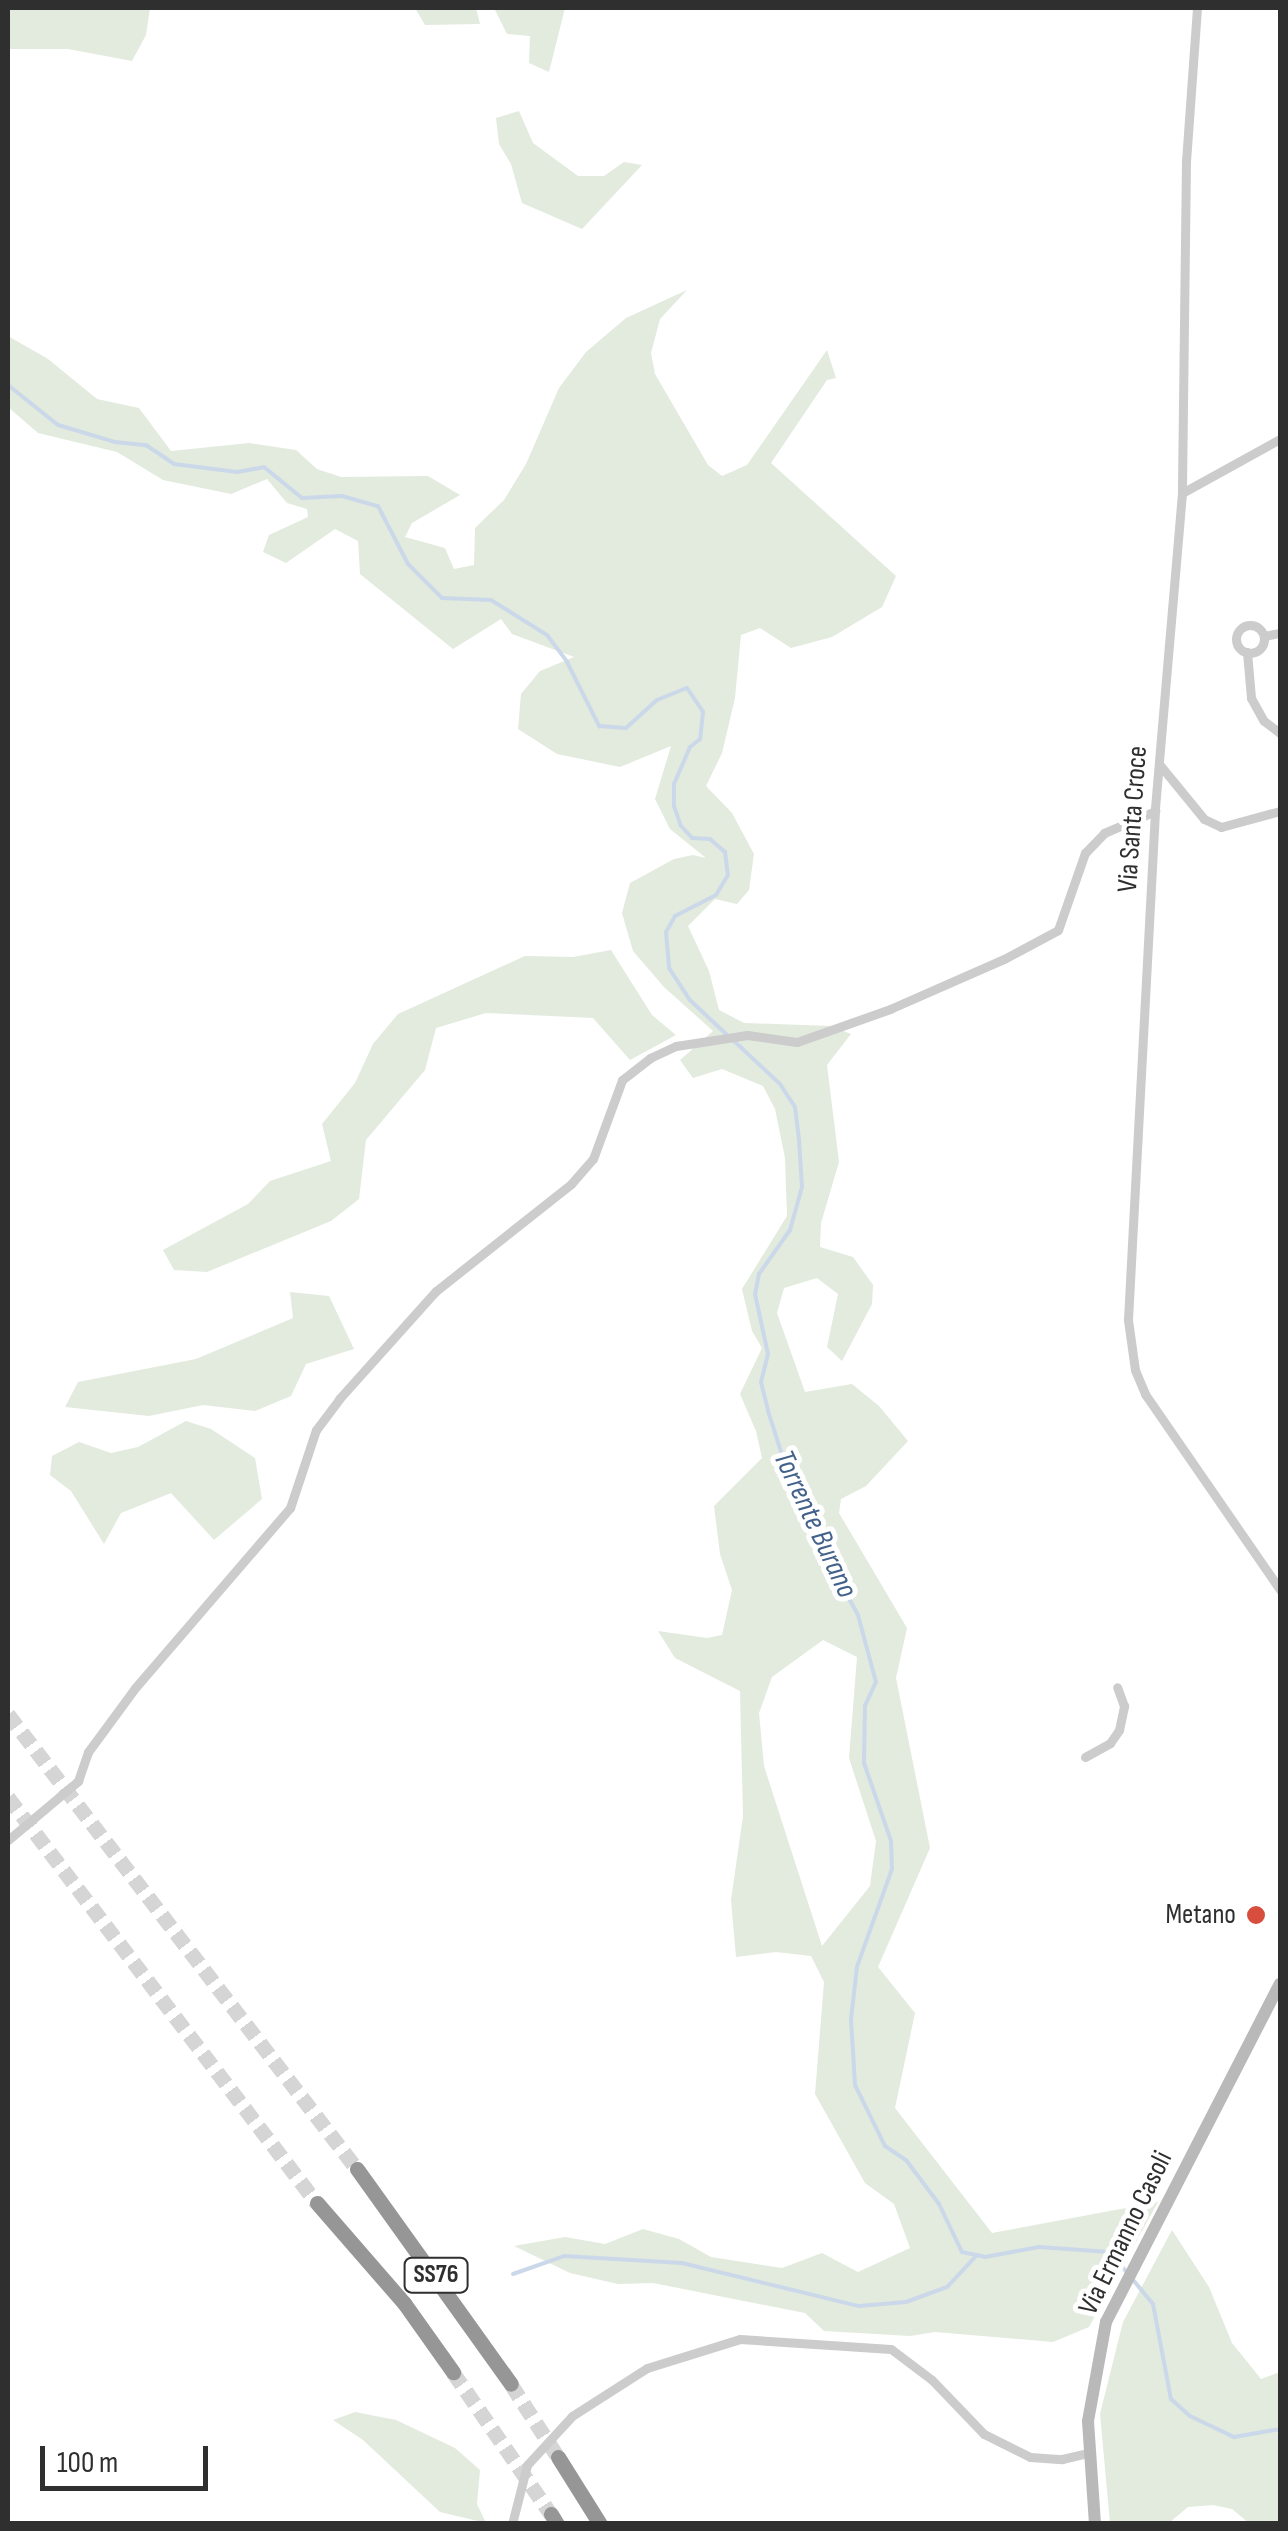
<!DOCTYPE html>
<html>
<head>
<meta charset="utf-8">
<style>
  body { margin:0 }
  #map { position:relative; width:1288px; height:2531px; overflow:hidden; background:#fff; font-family:"Sofia Sans Condensed",sans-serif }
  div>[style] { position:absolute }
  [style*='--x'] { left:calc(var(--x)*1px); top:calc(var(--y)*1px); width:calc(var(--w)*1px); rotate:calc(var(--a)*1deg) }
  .green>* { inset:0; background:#e2ebdd }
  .stream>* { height:4px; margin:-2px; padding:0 2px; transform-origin:2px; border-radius:2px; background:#cbd8e9 }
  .highway-tunnel>* { height:15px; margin-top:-7.5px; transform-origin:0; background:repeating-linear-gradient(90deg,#d5d5d5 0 15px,transparent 0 23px) }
  .street>* { height:9px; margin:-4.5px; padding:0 4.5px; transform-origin:4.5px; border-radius:4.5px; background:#ccc }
  .street>.ring { margin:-4.5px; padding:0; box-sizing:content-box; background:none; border:9px solid #ccc; border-radius:50% }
  .secondary>* { height:12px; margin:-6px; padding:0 6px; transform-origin:6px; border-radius:6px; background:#b9b9b9 }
  .highway>* { height:15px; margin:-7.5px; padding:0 7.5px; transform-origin:7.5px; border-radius:7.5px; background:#969696 }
  .dots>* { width:28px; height:28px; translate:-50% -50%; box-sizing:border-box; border:5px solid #fff; border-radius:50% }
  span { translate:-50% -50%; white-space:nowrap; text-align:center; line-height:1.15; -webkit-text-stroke:10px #fff; paint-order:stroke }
  .shield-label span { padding:2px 8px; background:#fff; border:2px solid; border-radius:8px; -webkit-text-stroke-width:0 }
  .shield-label { font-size:25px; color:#2f2f2f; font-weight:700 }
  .street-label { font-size:28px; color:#2f2f2f }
  .poi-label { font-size:28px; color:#2f2f2f }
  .right { translate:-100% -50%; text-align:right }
  .water-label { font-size:30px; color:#42628b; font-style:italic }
  .frame { position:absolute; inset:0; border:10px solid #2f2f2f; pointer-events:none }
  .scale { position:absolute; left:40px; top:2446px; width:168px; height:45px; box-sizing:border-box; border:5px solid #2f2f2f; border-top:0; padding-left:12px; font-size:30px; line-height:35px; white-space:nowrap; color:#2f2f2f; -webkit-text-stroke:8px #fff; paint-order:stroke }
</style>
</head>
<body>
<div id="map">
  <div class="green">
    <i style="clip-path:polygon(8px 8px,150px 8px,146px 35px,132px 61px,68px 49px,8px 49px)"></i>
    <i style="clip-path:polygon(415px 8px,476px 8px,480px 24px,425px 25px)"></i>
    <i style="clip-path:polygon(494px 8px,565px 8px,549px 72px,529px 63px,530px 36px,507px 34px)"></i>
    <i style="clip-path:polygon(519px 111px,533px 143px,578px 176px,604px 176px,624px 162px,642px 165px,582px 229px,522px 203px,511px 164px,499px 144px,496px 118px)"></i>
    <i style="clip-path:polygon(evenodd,687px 290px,660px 319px,651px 353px,655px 374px,708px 465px,722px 476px,747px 465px,827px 350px,836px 378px,827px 380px,771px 463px,896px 576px,882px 607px,832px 637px,791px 648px,760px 628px,741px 635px,735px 698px,722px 753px,706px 786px,732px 813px,754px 854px,749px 890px,737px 904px,715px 899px,688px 926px,709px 971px,719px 1010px,744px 1023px,831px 1026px,851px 1034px,827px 1065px,839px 1162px,821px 1223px,820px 1247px,853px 1257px,873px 1285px,872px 1304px,842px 1361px,827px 1347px,838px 1294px,817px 1278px,784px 1288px,777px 1313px,805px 1392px,852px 1384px,879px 1406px,908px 1441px,866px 1486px,841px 1499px,839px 1513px,907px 1628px,896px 1678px,930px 1848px,878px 1967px,915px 2013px,895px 2108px,992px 2233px,1158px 2202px,1089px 2327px,1053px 2342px,935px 2332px,910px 2336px,824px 2331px,805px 2313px,653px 2283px,618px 2284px,570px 2273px,514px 2246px,565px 2237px,605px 2244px,643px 2229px,679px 2239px,711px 2257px,782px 2268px,822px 2253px,858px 2272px,910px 2248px,894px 2204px,865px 2183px,815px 2094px,824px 1982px,811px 1956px,776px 1952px,736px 1957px,731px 1900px,743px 1816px,740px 1691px,675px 1658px,658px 1631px,707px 1638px,722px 1635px,732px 1590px,720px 1554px,714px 1506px,762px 1458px,756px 1431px,740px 1394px,762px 1348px,752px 1331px,742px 1289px,787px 1216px,785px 1158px,775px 1109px,763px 1086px,722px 1069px,693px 1078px,680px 1060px,713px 1031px,664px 987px,633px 951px,622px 913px,630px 883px,674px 859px,693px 855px,706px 858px,670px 829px,655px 799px,671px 746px,620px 767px,557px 754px,518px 729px,521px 694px,540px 671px,574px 657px,512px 634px,501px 619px,453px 649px,360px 574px,358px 541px,335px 529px,286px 563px,263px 552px,269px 535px,308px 517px,307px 509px,287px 503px,267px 479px,231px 494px,163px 480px,117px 452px,38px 433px,8px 407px,8px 336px,48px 359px,97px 399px,139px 408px,171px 451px,249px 443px,296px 450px,317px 469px,341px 477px,428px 476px,460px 495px,412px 523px,405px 537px,445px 548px,454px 569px,474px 565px,475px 528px,504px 500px,526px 464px,559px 388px,586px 352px,626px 318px,687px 290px,823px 1640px,857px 1657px,849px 1758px,876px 1841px,870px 1886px,822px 1946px,764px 1766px,759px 1713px,772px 1677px,823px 1640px)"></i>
    <i style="clip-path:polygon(611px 950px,652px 1015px,676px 1035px,630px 1060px,593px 1018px,486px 1013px,436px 1028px,425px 1070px,366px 1140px,359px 1199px,331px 1221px,207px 1272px,174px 1270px,163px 1250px,248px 1204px,270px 1181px,331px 1161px,322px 1124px,355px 1083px,373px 1044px,398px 1014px,525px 956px,573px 957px)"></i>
    <i style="clip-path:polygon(290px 1292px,329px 1296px,354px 1349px,306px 1364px,291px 1396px,255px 1411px,203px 1405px,149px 1416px,65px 1407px,78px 1382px,196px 1359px,293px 1318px)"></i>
    <i style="clip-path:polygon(186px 1421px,211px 1429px,255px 1458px,262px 1499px,214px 1540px,171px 1493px,121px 1513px,104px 1544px,71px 1491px,50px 1475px,52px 1456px,79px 1442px,111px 1453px,138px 1447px)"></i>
    <i style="clip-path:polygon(1172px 2230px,1209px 2287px,1232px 2343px,1261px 2379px,1280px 2372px,1280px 2523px,1249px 2523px,1232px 2509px,1213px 2505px,1188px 2507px,1169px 2523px,1110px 2523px,1100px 2414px,1123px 2322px)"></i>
    <i style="clip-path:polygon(355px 2412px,396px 2420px,455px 2448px,480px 2470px,477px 2504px,486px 2523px,440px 2512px,363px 2440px,333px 2420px)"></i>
  </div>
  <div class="stream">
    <i style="--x:8;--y:385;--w:64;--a:38.7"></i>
    <i style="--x:58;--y:425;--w:59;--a:16.6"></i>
    <i style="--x:115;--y:442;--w:31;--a:6"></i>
    <i style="--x:146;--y:445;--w:34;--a:34"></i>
    <i style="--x:174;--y:464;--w:64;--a:7.2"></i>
    <i style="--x:237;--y:472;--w:27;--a:-10"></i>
    <i style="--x:264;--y:467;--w:49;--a:39.2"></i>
    <i style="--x:302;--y:498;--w:40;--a:-2.9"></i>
    <i style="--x:342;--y:496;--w:37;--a:16"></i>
    <i style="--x:378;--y:506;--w:65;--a:62.7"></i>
    <i style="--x:408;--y:564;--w:48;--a:45"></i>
    <i style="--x:442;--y:598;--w:49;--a:2.3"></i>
    <i style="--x:491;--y:600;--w:66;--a:32"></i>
    <i style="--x:547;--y:635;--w:34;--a:53"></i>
    <i style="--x:567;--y:662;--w:72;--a:63.4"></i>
    <i style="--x:599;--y:726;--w:27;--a:4"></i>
    <i style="--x:626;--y:728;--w:42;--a:-42.1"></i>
    <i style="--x:657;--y:700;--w:32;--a:-22"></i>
    <i style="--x:687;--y:688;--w:29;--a:56"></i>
    <i style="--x:703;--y:712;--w:27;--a:96"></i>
    <i style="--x:700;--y:739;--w:13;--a:141"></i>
    <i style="--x:690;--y:747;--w:40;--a:113.4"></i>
    <i style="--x:674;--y:784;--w:22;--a:90"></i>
    <i style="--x:674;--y:806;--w:21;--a:71"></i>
    <i style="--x:681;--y:826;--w:16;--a:47"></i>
    <i style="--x:692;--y:838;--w:18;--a:3"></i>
    <i style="--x:710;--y:839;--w:20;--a:41"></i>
    <i style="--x:725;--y:852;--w:23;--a:83"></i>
    <i style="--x:728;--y:875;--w:23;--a:121"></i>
    <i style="--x:716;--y:895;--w:46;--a:152.9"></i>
    <i style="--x:675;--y:916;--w:18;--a:119"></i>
    <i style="--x:666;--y:932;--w:36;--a:85"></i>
    <i style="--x:669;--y:968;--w:38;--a:57"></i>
    <i style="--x:690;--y:1000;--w:51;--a:43.4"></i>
    <i style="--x:734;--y:1041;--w:63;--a:43.1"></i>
    <i style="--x:780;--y:1084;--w:27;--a:57"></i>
    <i style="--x:795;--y:1107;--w:33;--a:83"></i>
    <i style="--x:799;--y:1140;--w:47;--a:86.3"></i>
    <i style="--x:802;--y:1187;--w:45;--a:105.6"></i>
    <i style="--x:790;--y:1230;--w:54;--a:125.2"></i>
    <i style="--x:759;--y:1274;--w:20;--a:101"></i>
    <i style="--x:755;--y:1294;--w:61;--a:77.8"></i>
    <i style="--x:768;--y:1354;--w:29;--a:104"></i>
    <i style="--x:761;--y:1382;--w:30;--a:76"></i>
    <i style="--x:768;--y:1411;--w:102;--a:72.3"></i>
    <i style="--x:799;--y:1508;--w:122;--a:61.1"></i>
    <i style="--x:858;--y:1615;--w:69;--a:75"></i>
    <i style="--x:876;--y:1682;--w:26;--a:115"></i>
    <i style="--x:865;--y:1706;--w:57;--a:91"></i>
    <i style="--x:864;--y:1763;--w:83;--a:70.9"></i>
    <i style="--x:891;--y:1841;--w:28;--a:88"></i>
    <i style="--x:892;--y:1869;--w:104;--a:109.7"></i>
    <i style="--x:857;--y:1967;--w:52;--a:96.6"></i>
    <i style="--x:851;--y:2019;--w:66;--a:86.5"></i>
    <i style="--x:855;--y:2085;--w:68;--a:63.8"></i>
    <i style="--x:885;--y:2146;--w:25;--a:34"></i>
    <i style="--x:906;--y:2160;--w:55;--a:53.1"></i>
    <i style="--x:939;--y:2204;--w:53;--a:64.4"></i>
    <i style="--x:962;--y:2252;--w:24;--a:12"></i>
    <i style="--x:985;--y:2257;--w:55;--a:-10.5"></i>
    <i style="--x:1039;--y:2247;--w:71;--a:4"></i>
    <i style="--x:1110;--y:2252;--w:67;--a:50.4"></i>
    <i style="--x:1153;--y:2304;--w:97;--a:79.3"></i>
    <i style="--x:1171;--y:2399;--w:25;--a:42"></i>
    <i style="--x:1190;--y:2416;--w:49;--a:25.5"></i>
    <i style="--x:1234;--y:2437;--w:47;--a:-9.9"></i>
    <i style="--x:513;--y:2274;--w:54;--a:-19.4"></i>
    <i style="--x:564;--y:2256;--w:118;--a:3.4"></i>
    <i style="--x:682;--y:2263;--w:182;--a:13.7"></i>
    <i style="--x:859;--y:2306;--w:47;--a:-4.9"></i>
    <i style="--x:906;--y:2302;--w:44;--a:-20.1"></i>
    <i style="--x:947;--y:2287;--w:44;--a:-46.8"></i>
  </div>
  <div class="highway-tunnel">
    <i style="--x:8;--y:1714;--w:573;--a:52.51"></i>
    <i style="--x:8;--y:1797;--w:510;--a:52.73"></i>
    <i style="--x:453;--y:2372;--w:173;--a:55.4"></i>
    <i style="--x:511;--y:2384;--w:87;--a:57.2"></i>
  </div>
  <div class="street">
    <i style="--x:1197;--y:8;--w:152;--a:94.1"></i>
    <i style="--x:1186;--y:160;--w:333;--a:90.7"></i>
    <i style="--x:1182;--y:493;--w:319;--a:94.9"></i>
    <i style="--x:1155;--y:811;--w:510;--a:93.04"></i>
    <i style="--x:1128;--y:1320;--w:50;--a:82"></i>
    <i style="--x:1135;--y:1370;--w:26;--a:67"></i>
    <i style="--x:1145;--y:1394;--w:238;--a:55.4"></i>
    <i style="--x:1182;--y:493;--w:112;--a:-28.9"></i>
    <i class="ring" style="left:1236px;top:625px;width:19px;height:19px"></i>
    <i style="--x:1264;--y:636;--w:16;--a:-11"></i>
    <i style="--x:1247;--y:652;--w:46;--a:85"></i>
    <i style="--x:1251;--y:698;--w:26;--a:61"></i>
    <i style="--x:1264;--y:721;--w:20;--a:37"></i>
    <i style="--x:1159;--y:764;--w:71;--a:50.7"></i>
    <i style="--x:1204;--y:819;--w:19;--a:25"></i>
    <i style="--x:1221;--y:827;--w:61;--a:-15.2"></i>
    <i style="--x:1085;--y:1757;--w:29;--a:-29"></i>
    <i style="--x:1110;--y:1743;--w:16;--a:-55"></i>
    <i style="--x:1119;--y:1730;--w:25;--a:-78"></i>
    <i style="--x:1124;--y:1706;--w:20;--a:-110"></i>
    <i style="--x:8;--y:1840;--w:92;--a:-40.1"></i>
    <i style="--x:78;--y:1781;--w:31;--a:-71"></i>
    <i style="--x:88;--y:1752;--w:79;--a:-53.7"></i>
    <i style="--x:135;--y:1688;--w:238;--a:-49.3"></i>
    <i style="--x:290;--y:1508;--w:82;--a:-71.6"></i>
    <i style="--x:316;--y:1430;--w:39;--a:-53"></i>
    <i style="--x:339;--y:1399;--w:145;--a:-48.1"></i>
    <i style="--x:436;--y:1291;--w:172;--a:-38.4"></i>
    <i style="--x:571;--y:1184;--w:33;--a:-49"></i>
    <i style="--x:593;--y:1159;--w:84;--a:-69.8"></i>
    <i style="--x:622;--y:1080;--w:36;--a:-38"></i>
    <i style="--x:650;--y:1058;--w:29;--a:-25"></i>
    <i style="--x:676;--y:1046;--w:72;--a:-8.8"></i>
    <i style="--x:747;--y:1035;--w:50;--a:8"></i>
    <i style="--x:797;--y:1042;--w:99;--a:-19.5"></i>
    <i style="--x:890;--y:1009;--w:124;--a:-23.7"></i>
    <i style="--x:1004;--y:959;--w:61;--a:-28.2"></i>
    <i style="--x:1058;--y:930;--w:82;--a:-70.7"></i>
    <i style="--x:1085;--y:853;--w:28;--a:-46"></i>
    <i style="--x:1104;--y:833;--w:56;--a:-23.3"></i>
    <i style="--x:512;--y:2524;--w:61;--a:-75.7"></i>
    <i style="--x:527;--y:2465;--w:67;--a:-47.4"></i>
    <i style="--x:572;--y:2416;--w:89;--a:-32.6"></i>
    <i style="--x:647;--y:2368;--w:97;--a:-17.3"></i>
    <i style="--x:740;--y:2339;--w:151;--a:3.8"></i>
    <i style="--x:891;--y:2349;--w:51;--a:37.1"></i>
    <i style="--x:932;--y:2380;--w:75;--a:46.1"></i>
    <i style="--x:984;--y:2434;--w:51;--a:26.6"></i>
    <i style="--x:1030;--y:2457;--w:32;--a:4"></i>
    <i style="--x:1062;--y:2459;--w:27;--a:-13"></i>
  </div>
  <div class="secondary">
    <i style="--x:1095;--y:2524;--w:103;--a:-93.9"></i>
    <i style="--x:1088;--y:2421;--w:101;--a:-79.7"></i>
    <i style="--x:1106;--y:2322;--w:380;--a:-62.8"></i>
  </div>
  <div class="highway">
    <i style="--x:357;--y:2169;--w:264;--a:54.4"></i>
    <i style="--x:317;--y:2203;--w:133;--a:49"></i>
    <i style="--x:404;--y:2303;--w:85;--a:54.6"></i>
    <i style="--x:558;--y:2457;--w:79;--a:57.9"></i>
    <i style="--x:551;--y:2514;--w:12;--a:59"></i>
  </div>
  <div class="dots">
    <i style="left:1256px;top:1915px;background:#d84e3e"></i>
  </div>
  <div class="shield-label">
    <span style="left:436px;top:2275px">SS76</span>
  </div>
  <div class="street-label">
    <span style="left:1133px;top:819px;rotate:-86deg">Via Santa Croce</span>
    <span style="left:1126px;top:2233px;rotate:-64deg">Via Ermanno Casoli</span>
  </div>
  <div class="poi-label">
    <span class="right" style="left:1236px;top:1915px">Metano</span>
  </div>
  <div class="water-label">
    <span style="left:815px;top:1524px;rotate:65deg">Torrente Burano</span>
  </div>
  <div class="frame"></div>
  <div class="scale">100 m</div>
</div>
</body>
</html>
